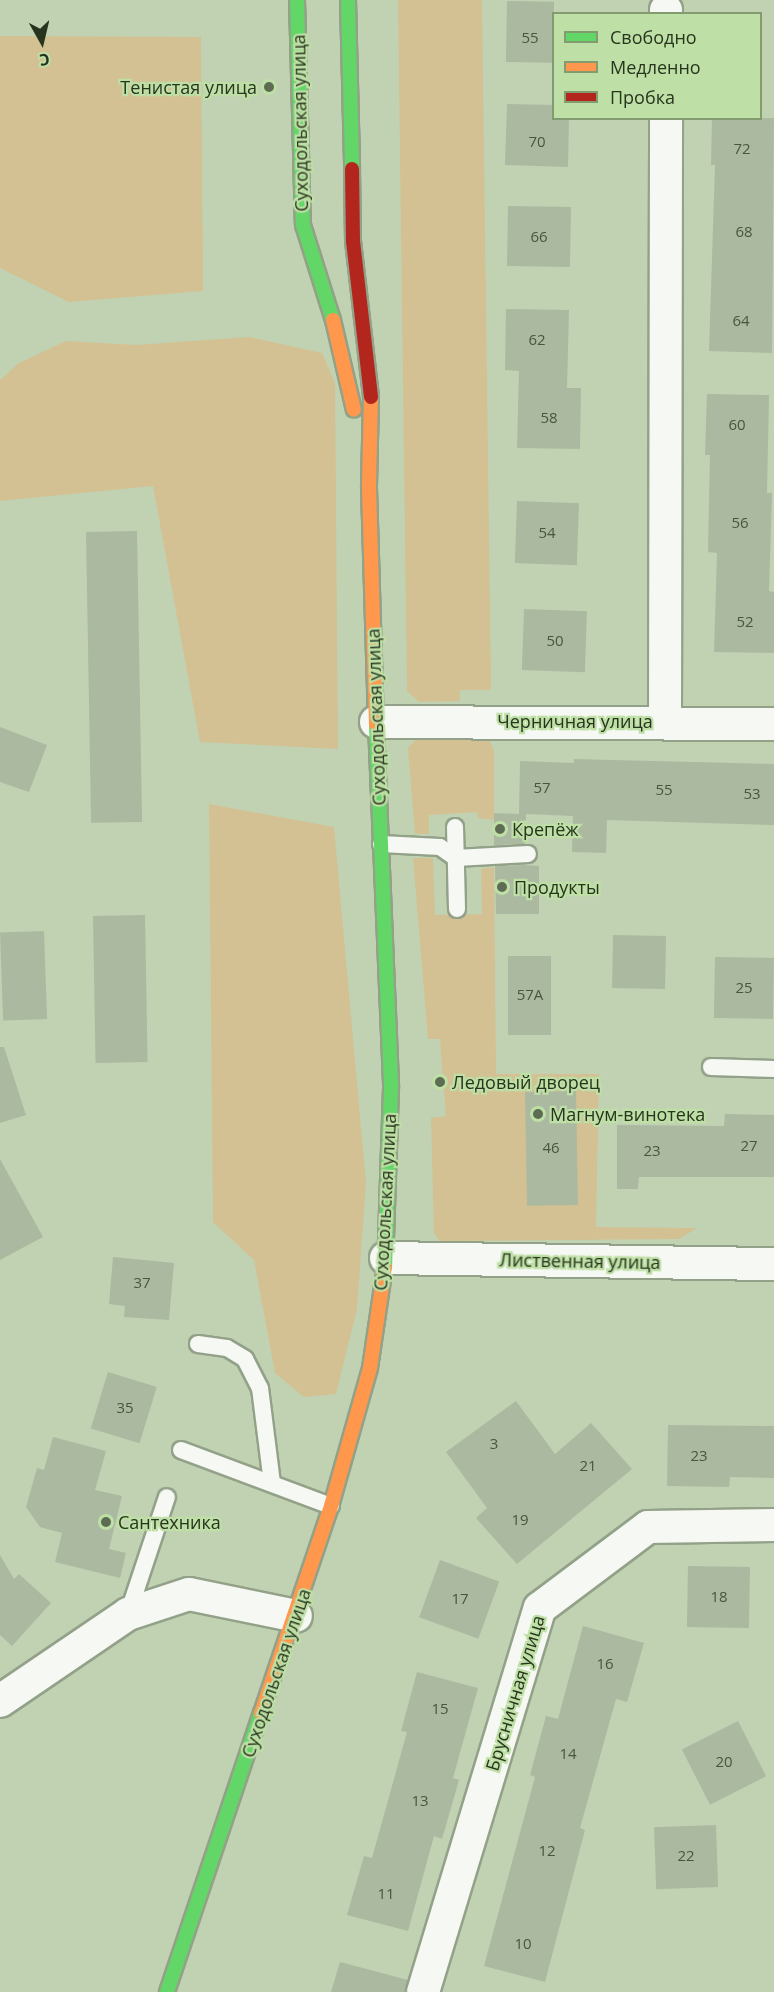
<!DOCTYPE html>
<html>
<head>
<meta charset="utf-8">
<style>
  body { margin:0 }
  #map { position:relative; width:774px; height:1992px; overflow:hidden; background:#c0d2b2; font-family:"Open Sans",sans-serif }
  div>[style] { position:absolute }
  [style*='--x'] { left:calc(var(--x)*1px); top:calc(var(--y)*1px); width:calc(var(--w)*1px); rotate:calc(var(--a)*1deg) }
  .green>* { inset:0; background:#d3c193 }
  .building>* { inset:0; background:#abb9a0; transform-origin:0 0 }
  .roads { filter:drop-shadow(2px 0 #93a189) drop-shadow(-2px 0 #93a189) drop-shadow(0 2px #93a189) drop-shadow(0 -2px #93a189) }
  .lane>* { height:16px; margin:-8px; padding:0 8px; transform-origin:8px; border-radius:8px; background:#f6f8f3 }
  .street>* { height:32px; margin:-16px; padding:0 16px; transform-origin:16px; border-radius:16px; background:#f6f8f3 }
  .fast>* { height:14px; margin:-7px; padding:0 7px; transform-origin:7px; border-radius:7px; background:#63d668 }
  .slow>* { height:14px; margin:-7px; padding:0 7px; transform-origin:7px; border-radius:7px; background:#ff974d }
  .jam>* { height:14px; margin:-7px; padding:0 7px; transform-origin:7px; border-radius:7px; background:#b3261e }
  .dots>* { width:16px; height:16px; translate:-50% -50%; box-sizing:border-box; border:3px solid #bedfa5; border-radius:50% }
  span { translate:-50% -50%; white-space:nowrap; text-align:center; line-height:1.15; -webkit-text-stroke:4.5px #bedfa5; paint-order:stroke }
  .number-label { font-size:15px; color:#49563e }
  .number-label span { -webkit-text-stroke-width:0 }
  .poi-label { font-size:18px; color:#28351e }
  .right { translate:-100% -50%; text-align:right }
  .left { translate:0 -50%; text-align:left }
  .street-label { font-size:18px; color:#28351e }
  .legend { position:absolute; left:552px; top:12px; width:210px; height:108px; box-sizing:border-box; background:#bedfa5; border:2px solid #829b6f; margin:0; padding:8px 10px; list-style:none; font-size:18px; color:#28351e }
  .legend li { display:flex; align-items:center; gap:12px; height:30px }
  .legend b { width:30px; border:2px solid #829b6f }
  .north { position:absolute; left:12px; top:12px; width:60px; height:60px; -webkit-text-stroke:4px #bedfa5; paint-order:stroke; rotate:172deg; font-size:16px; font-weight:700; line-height:24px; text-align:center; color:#28351e }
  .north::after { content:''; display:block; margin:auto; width:21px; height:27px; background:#28351e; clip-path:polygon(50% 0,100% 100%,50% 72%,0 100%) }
</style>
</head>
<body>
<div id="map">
  <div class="green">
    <i style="clip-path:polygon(398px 0,482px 0,491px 690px,460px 690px,460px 701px,419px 702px,407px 691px)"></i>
    <i style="clip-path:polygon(0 36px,201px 37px,203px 291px,69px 302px,0 268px)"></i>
    <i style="clip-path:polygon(249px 337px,322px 353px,335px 383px,338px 749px,200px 742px,153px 486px,0 501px,0 380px,19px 363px,66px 341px,137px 345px)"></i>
    <i style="clip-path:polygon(486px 733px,494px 751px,494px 820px,478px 818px,477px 812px,429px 815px,429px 834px,415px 834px,408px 748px,418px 737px)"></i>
    <i style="clip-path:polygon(209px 804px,334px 827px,366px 1183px,357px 1309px,336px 1394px,304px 1397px,275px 1373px,254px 1260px,213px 1222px)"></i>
    <i style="clip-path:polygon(413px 858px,433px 858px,435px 915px,482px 914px,481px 869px,494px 867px,496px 1074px,599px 1074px,596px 1227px,697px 1228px,679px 1239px,440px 1241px,434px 1233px,431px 1118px,446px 1116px,440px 1039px,428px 1039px)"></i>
  </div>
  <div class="building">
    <i style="left:507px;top:1px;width:47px;height:61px;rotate:1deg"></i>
    <i style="clip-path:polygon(507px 104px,554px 105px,554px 118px,569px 118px,568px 167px,505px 165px)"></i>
    <i style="clip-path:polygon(712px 118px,774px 118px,772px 353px,709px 351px,715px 165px,711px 165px)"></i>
    <i style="left:508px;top:206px;width:63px;height:60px;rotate:1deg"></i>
    <i style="clip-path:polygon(506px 309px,569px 310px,567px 388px,581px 388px,580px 449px,517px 448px,519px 371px,505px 370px)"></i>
    <i style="clip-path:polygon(707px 394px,769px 395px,767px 493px,772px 493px,769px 591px,774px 592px,774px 653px,714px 652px,717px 553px,708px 552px,710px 455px,705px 455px)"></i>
    <i style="left:517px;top:501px;width:62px;height:62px;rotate:2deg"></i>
    <i style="left:137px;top:531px;width:291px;height:51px;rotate:89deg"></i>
    <i style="left:524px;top:609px;width:63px;height:61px;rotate:2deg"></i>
    <i style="clip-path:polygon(0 727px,47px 745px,29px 792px,0 782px)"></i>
    <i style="clip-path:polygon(574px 759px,774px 764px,774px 825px,607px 820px,606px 853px,572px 852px,573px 816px,526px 814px,525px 844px,494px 845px,494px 813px,519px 814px,520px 761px,574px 763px)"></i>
    <i style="clip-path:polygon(525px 865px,539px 866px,539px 914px,496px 914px,495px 866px)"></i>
    <i style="left:145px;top:915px;width:147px;height:52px;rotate:89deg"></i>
    <i style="left:44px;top:931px;width:88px;height:44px;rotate:88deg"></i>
    <i style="left:613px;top:935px;width:53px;height:53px;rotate:1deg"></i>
    <i style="left:508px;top:956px;width:43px;height:79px"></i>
    <i style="left:715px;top:957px;width:59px;height:61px;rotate:1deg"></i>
    <i style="clip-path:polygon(0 1047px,4px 1047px,26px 1115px,0 1123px)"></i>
    <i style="left:576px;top:1091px;width:114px;height:51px;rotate:89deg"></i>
    <i style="clip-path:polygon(725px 1114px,774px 1115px,774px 1177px,639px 1177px,638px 1189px,617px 1189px,617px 1125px,724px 1126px)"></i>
    <i style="clip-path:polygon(0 1159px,43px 1237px,0 1260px)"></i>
    <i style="clip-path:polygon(113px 1257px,174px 1263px,169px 1320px,124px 1317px,125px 1306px,109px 1304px)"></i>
    <i style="left:108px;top:1372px;width:51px;height:59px;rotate:17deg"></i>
    <i style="clip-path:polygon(516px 1401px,555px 1454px,591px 1423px,632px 1469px,517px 1564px,476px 1518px,487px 1508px,446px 1452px)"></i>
    <i style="clip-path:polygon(668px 1425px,774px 1426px,774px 1478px,730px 1477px,729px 1487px,667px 1486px)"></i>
    <i style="clip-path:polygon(53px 1437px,106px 1451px,95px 1490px,122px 1496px,109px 1549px,126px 1553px,120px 1578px,55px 1562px,62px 1533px,40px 1527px,26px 1507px,37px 1468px,44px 1470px)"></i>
    <i style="clip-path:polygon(0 1555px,14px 1579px,19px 1574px,51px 1603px,12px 1646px,0 1635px)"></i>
    <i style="left:440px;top:1560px;width:63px;height:61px;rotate:20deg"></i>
    <i style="left:688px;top:1566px;width:62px;height:61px;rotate:1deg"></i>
    <i style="clip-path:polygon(583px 1626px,644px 1643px,627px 1702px,616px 1699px,580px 1828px,585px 1830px,545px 1982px,484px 1966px,535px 1777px,530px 1775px,546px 1716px,558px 1719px)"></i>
    <i style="clip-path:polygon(417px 1672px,478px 1688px,453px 1778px,459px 1780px,442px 1839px,434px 1836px,408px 1931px,347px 1915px,364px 1856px,372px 1858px,407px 1732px,401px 1731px)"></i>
    <i style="left:738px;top:1721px;width:62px;height:63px;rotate:63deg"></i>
    <i style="left:716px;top:1825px;width:62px;height:62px;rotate:88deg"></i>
    <i style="clip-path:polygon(340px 1962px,408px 1980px,406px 1992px,331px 1992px)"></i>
  </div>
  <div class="roads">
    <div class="lane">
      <i style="--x:455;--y:827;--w:82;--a:88.6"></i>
      <i style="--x:381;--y:844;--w:59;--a:2.9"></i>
      <i style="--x:440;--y:847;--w:19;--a:35"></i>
      <i style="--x:456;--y:858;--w:72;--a:-3.2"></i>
      <i style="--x:711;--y:1067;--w:63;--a:1.8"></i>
      <i style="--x:198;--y:1344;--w:29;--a:8"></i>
      <i style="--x:227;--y:1348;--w:21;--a:31"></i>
      <i style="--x:245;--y:1359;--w:33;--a:63"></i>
      <i style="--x:260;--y:1388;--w:96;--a:82.8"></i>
      <i style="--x:181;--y:1450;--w:160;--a:20.5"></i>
      <i style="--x:128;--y:1614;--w:123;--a:-71.6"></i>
    </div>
    <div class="street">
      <i style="--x:666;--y:14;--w:4;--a:-90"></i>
      <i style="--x:665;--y:720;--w:602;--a:-89.9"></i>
      <i style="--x:376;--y:722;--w:398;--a:0.3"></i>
      <i style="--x:386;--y:1258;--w:388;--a:0.9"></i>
      <i style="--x:0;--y:1701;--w:155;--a:-34.2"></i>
      <i style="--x:128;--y:1614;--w:64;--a:-18.2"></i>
      <i style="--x:189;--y:1594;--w:109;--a:11.6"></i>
      <i style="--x:423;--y:1992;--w:401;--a:-73.1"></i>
      <i style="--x:540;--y:1608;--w:135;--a:-36.9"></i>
      <i style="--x:648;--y:1527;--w:126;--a:-0.9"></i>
    </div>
    <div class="fast">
      <i style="--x:297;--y:0;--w:225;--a:88.5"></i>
      <i style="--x:303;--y:225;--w:100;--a:72.5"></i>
      <i style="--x:348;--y:0;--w:169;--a:88.6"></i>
      <i style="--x:376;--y:725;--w:363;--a:87.6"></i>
      <i style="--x:391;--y:1088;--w:179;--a:91.9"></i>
      <i style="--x:167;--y:1992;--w:294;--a:-71.4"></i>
    </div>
    <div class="slow">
      <i style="--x:333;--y:320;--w:92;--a:76.9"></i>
      <i style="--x:371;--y:397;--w:91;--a:91.3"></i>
      <i style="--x:369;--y:488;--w:237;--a:88.3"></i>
      <i style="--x:261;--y:1713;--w:219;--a:-71.3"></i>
      <i style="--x:331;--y:1506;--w:143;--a:-74.2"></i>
      <i style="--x:370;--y:1368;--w:102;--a:-81.6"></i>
    </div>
    <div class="jam">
      <i style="--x:352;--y:169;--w:72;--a:89.2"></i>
      <i style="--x:353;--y:241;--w:157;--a:83.4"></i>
    </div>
  </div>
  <div class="dots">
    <i style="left:269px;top:87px;background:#5d6c52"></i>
    <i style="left:500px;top:829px;background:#5d6c52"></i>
    <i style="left:502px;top:887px;background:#5d6c52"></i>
    <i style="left:440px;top:1082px;background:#5d6c52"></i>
    <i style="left:538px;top:1114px;background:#5d6c52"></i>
    <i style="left:106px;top:1522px;background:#5d6c52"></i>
  </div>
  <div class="number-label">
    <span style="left:530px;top:38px">55</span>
    <span style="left:537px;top:142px">70</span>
    <span style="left:742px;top:149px">72</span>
    <span style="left:744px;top:232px">68</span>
    <span style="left:539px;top:237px">66</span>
    <span style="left:741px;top:321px">64</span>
    <span style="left:537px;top:340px">62</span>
    <span style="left:549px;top:418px">58</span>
    <span style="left:737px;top:425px">60</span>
    <span style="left:740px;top:523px">56</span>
    <span style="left:547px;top:533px">54</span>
    <span style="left:745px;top:622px">52</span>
    <span style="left:555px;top:641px">50</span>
    <span style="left:542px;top:788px">57</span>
    <span style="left:664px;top:790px">55</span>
    <span style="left:752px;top:794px">53</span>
    <span style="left:744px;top:988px">25</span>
    <span style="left:530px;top:995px">57А</span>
    <span style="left:749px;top:1146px">27</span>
    <span style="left:551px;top:1148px">46</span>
    <span style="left:652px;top:1151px">23</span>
    <span style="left:142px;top:1283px">37</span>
    <span style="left:125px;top:1408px">35</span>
    <span style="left:494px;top:1444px">3</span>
    <span style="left:699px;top:1456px">23</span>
    <span style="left:588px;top:1466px">21</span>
    <span style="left:520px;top:1520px">19</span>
    <span style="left:719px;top:1597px">18</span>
    <span style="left:460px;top:1599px">17</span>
    <span style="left:605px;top:1664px">16</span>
    <span style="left:440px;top:1709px">15</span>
    <span style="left:568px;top:1754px">14</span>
    <span style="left:724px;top:1762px">20</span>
    <span style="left:420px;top:1801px">13</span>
    <span style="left:547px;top:1851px">12</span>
    <span style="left:686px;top:1856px">22</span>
    <span style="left:386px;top:1894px">11</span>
    <span style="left:523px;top:1944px">10</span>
  </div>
  <div class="poi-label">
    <span class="right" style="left:257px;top:87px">Тенистая улица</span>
    <span class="left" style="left:512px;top:829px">Крепёж</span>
    <span class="left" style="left:514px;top:887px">Продукты</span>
    <span class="left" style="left:452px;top:1082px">Ледовый дворец</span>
    <span class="left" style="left:550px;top:1114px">Магнум-винотека</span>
    <span class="left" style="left:118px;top:1522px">Сантехника</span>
  </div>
  <div class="street-label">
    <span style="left:300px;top:123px;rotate:-91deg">Суходольская улица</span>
    <span style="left:376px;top:717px;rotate:-92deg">Суходольская улица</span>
    <span style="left:575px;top:721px">Черничная улица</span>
    <span style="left:385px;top:1202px;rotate:-87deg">Суходольская улица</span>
    <span style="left:580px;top:1261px;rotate:1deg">Лиственная улица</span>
    <span style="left:276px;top:1673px;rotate:-71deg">Суходольская улица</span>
    <span style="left:515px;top:1693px;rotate:-73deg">Брусничная улица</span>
  </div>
  <ul class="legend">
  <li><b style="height:8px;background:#63d668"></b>Свободно</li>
  <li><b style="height:8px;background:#ff974d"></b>Медленно</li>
  <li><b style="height:8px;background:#b3261e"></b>Пробка</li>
  </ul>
  <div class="north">С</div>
</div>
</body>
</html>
